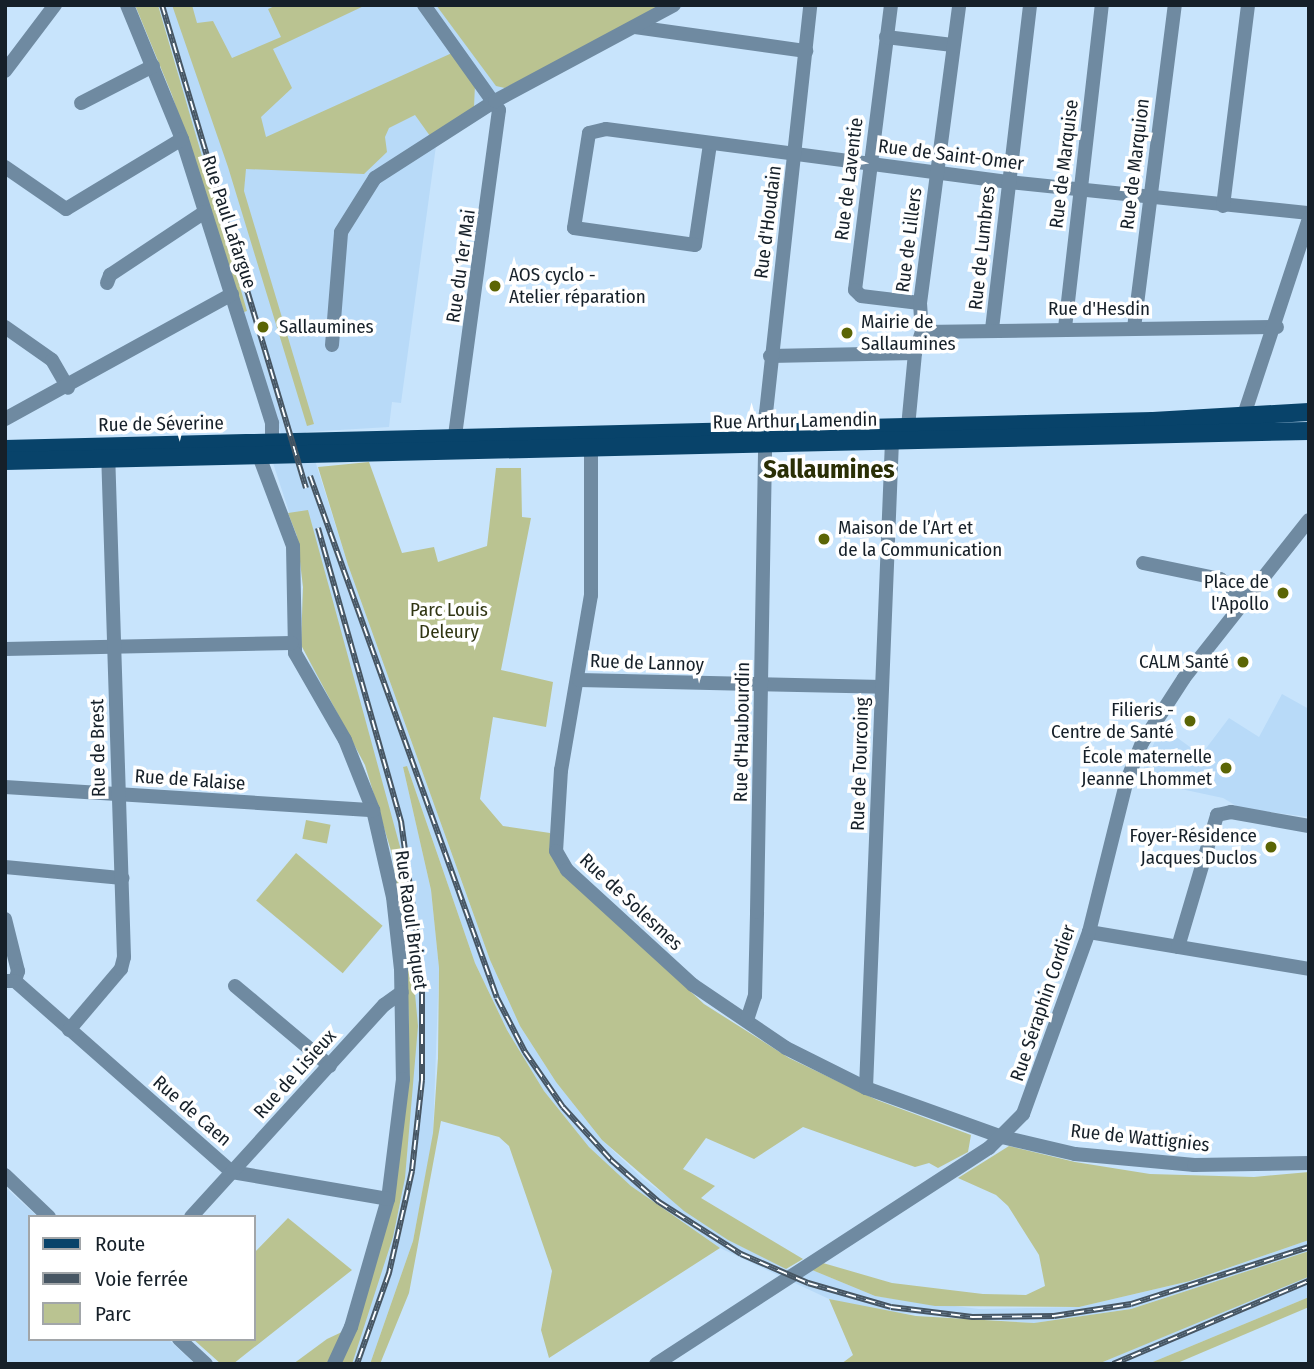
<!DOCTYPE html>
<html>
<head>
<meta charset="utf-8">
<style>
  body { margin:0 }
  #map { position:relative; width:1314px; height:1369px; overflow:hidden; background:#c8e4fc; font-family:"Fira Sans Condensed",sans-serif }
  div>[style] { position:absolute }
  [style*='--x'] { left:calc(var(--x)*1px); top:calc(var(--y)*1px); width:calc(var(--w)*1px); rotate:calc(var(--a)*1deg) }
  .built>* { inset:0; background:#b8daf8 }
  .green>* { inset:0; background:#bac391; transform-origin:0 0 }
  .minor>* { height:14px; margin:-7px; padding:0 7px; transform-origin:7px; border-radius:7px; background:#6f8aa1 }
  .major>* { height:18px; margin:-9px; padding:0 9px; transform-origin:9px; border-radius:9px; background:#08436a }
  .rail>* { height:6px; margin-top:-3px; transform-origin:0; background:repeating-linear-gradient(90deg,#fff 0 10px,#475663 0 20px); box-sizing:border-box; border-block:2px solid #475663 }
  .dots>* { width:19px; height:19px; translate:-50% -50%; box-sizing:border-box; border:4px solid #fff; border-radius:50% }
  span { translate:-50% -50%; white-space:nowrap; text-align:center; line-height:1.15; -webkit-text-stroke:7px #fff; paint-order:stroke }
  .street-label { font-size:19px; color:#162029 }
  .poi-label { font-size:19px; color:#162029 }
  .left { translate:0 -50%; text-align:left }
  .right { translate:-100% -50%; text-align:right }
  .park-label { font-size:19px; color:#303513 }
  .district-label { font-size:26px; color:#2a2f06; font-weight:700 }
  .frame { position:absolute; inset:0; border:7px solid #162029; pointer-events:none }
  .legend { position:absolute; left:28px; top:1215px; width:228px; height:126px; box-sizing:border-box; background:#fff; border:2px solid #a2a6a9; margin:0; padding:9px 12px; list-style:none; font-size:21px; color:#162029 }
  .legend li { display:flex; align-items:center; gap:14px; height:35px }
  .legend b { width:35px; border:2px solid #a2a6a9 }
</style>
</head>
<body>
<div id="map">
  <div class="built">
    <i style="clip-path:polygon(158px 5px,686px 5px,516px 96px,436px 146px,401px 403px,392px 402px,389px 427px,306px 432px,348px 565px,490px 960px,520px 1026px,556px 1082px,602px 1140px,643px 1179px,728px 1240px,803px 1276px,812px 1270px,875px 1296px,979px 1309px,1079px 1307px,1190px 1281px,1309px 1240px,1309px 1251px,1131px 1309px,1034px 1323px,873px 1311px,829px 1299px,720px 1248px,631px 1186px,589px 1147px,544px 1091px,507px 1030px,475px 963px,407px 766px,403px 767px,431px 890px,439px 968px,433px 1136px,413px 1241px,370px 1364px,339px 1364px,376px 1261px,409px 1028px,406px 950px,392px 854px,365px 765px,310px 665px,301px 620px,303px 587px,297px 536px,273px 463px,290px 462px,172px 95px,177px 67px)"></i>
    <i style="clip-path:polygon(1282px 694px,1309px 709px,1309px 817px,1240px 808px,1223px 798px,1139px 780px,1161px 726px,1201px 755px,1229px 718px,1259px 737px)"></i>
    <i style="clip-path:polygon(5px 1187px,38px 1217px,30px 1217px,30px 1339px,168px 1339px,195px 1364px,5px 1364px)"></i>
    <i style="clip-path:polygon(1309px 1273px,1309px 1297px,1148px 1364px,1098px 1364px)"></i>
  </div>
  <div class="green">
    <i style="clip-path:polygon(135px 5px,158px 5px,247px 311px,244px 312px,172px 95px)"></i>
    <i style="clip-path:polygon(172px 5px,192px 5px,197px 23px,213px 21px,232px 58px,281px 37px,268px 9px,277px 5px,366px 5px,273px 49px,292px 88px,261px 117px,266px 137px,452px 53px,475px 85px,474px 107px,430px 136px,415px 115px,389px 128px,385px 137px,387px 152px,364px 174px,246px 169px,244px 191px,314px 424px,307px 426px,228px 167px)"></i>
    <i style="clip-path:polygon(436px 5px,665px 5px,505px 88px,496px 86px)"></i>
    <i style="clip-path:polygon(369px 462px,402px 553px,434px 547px,438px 562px,487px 546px,496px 468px,521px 468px,522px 517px,531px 518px,501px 670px,553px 682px,546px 727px,493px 717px,480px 799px,503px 826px,550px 833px,559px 870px,704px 1004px,789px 1058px,877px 1100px,971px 1135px,968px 1152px,938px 1168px,929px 1163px,915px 1167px,803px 1127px,754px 1159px,706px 1138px,683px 1169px,715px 1186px,701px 1198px,803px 1259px,786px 1269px,728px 1240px,684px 1211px,602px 1140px,556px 1082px,520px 1026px,490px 960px,348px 565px,318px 467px)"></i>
    <i style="clip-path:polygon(308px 510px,402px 854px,418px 1026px,405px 1178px,393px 1237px,352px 1364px,339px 1364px,376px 1261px,409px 1028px,406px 950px,392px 854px,365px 765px,301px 645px,303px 587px,297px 536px,288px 513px)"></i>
    <i style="clip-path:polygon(407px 766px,475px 963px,507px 1030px,544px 1091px,589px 1147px,631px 1186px,720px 1248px,549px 1358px,541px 1330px,552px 1271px,509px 1146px,499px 1137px,441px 1121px,409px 1293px,380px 1364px,370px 1364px,413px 1241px,433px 1133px,438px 1058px,439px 968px,431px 890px,403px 767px)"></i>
    <i style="left:306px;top:820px;width:25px;height:19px;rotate:11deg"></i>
    <i style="left:296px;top:853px;width:113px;height:62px;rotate:40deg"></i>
    <i style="clip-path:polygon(1009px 1146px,1075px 1162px,1150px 1174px,1254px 1177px,1309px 1172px,1309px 1240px,1190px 1281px,1079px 1307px,935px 1306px,875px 1296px,812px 1270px,823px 1263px,892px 1283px,983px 1294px,1026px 1295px,1045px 1286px,1039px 1255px,1008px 1206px,996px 1195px,958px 1178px)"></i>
    <i style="clip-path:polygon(288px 1218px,352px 1270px,233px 1364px,221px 1364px,193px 1339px,254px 1339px,254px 1253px)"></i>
    <i style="clip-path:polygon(1309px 1251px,1308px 1277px,1098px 1364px,841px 1364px,853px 1355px,829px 1299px,916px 1316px,1034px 1323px,1131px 1309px)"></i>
    <i style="clip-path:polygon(1309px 1297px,1309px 1307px,1175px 1364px,1148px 1364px)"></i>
    <i style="clip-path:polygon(344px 1331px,331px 1364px,293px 1364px,327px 1339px)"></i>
  </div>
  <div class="minor">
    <i style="--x:127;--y:5;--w:145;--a:67.7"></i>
    <i style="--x:182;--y:139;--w:298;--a:72.4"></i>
    <i style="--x:272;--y:423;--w:28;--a:90"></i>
    <i style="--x:424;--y:5;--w:129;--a:54.5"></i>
    <i style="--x:499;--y:110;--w:338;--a:97.7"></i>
    <i style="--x:891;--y:5;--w:287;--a:97.2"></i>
    <i style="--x:855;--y:290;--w:8;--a:45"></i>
    <i style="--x:861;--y:296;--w:59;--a:6.8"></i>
    <i style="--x:635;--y:27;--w:173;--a:8"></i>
    <i style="--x:886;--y:37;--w:67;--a:6.8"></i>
    <i style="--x:5;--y:71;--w:83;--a:-52.9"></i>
    <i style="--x:81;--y:103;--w:81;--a:-27.2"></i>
    <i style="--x:710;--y:144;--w:102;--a:98.4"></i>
    <i style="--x:695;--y:245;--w:122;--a:-172"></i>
    <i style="--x:574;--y:228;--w:96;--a:-81"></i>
    <i style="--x:589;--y:133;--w:17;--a:-13"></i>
    <i style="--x:606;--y:129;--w:405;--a:7.5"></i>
    <i style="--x:1008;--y:182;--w:303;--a:5.9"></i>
    <i style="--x:5;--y:167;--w:74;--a:34.5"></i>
    <i style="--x:66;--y:209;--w:135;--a:-31.1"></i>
    <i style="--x:1223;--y:206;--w:203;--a:-82.9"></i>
    <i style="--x:107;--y:283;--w:9;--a:-69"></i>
    <i style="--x:110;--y:275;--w:114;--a:-33.6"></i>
    <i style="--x:5;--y:327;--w:57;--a:35.1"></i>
    <i style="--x:52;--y:360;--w:32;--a:60"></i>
    <i style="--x:1065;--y:328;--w:325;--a:-83.5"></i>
    <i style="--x:1134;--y:328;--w:326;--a:-82.8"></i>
    <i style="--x:992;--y:329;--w:326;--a:-83.3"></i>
    <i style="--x:922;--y:332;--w:355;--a:-0.8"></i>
    <i style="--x:332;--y:345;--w:113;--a:-85.4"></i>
    <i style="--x:341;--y:232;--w:64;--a:-57.8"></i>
    <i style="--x:375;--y:178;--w:143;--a:-32.7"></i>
    <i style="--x:495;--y:101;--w:203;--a:-28.2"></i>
    <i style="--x:915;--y:353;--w:22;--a:-72"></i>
    <i style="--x:922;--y:332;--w:29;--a:-94"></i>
    <i style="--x:920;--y:303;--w:301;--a:-82.5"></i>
    <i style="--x:770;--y:356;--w:145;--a:-1.2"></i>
    <i style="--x:915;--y:353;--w:84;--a:95.4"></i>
    <i style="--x:1243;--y:418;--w:210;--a:-71.7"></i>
    <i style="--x:5;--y:419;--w:259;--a:-28.8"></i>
    <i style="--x:591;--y:446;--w:149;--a:90"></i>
    <i style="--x:591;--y:595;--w:178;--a:99.7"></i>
    <i style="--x:561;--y:770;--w:81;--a:93.5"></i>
    <i style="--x:556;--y:851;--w:22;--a:60"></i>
    <i style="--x:567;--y:870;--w:171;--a:42.4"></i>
    <i style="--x:693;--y:985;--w:112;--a:34.1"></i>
    <i style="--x:786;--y:1048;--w:89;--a:26.6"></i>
    <i style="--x:866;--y:1088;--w:145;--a:19.8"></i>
    <i style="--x:1002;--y:1137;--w:75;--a:13.1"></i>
    <i style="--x:1075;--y:1154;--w:120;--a:5.3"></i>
    <i style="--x:1194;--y:1165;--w:115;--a:-1"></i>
    <i style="--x:259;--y:456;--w:96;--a:69.3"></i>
    <i style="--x:293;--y:546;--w:107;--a:88.9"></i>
    <i style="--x:295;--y:653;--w:100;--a:60.1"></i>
    <i style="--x:345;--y:740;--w:75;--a:68.2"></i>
    <i style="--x:373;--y:810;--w:89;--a:77.1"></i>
    <i style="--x:393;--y:897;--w:72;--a:83.7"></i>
    <i style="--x:401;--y:969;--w:110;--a:89"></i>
    <i style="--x:403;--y:1079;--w:121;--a:97.1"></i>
    <i style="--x:388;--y:1199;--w:133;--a:106.1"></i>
    <i style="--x:351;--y:1327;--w:41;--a:114.7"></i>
    <i style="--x:1143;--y:563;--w:79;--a:11.7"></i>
    <i style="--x:1220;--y:579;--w:32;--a:39"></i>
    <i style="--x:5;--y:649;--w:287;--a:-1.2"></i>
    <i style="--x:579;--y:680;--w:303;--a:1.3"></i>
    <i style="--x:5;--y:787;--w:369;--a:3.6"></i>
    <i style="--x:5;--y:867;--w:118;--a:5.4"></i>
    <i style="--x:5;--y:919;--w:54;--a:76"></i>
    <i style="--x:18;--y:971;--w:10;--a:107"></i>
    <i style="--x:1089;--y:932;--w:223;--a:9.5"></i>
    <i style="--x:1178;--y:947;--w:138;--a:-73.5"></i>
    <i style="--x:1217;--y:815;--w:14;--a:-12"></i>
    <i style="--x:1231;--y:812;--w:79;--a:10.2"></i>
    <i style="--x:5;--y:981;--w:10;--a:0"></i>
    <i style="--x:15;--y:981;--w:289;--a:41.4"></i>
    <i style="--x:232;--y:1172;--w:158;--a:9.8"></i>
    <i style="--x:235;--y:986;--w:124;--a:40.1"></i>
    <i style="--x:747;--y:1020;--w:25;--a:-72"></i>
    <i style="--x:755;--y:996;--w:84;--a:-88.6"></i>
    <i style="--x:757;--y:912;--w:499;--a:-89"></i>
    <i style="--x:766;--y:413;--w:410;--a:-83.8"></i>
    <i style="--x:69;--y:1030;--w:80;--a:-49.6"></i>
    <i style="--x:121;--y:969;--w:12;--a:-76"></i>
    <i style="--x:124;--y:957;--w:506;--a:-91.81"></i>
    <i style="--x:866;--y:1088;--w:649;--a:-87.7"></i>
    <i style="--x:5;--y:1175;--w:61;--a:43.7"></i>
    <i style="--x:191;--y:1217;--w:287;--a:-47.7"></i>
    <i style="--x:384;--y:1005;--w:22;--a:-36"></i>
    <i style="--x:179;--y:1339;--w:37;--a:43"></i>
    <i style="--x:656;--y:1364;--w:397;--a:-33"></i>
    <i style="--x:989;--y:1148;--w:48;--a:-45"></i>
    <i style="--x:1023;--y:1114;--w:194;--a:-70.1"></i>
    <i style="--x:1089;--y:932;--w:157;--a:-76"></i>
    <i style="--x:1127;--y:780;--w:40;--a:-68"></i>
    <i style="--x:1142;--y:743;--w:77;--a:-57.1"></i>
    <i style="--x:1184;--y:678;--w:201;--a:-51.7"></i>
  </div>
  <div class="major">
    <i style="--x:5;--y:449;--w:1148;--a:-1.4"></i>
    <i style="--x:1153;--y:421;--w:156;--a:-3.3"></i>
    <i style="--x:5;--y:461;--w:1304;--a:-1.32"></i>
  </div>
  <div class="rail">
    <i style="--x:162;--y:5;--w:504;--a:73.4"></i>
    <i style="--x:310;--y:476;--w:554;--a:70.29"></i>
    <i style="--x:497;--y:998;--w:61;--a:62.6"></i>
    <i style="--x:525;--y:1052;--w:67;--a:55.4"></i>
    <i style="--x:563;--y:1107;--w:72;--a:47.8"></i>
    <i style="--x:611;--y:1160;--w:64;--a:41.2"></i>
    <i style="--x:659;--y:1202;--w:97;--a:32.4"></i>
    <i style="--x:741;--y:1254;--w:73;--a:23.4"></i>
    <i style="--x:808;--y:1283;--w:86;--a:16.1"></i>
    <i style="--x:891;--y:1307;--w:82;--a:7"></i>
    <i style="--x:972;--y:1317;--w:82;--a:-0.7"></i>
    <i style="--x:1054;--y:1316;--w:78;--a:-8.9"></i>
    <i style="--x:1131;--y:1304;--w:187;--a:-17.8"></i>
    <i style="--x:318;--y:528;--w:305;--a:74.2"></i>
    <i style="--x:401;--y:821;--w:154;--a:82.2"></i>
    <i style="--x:422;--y:974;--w:106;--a:90"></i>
    <i style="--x:422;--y:1080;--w:92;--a:96.3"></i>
    <i style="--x:412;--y:1171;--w:105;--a:102.7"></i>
    <i style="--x:389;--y:1273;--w:96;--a:109.4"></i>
    <i style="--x:1113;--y:1364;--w:213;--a:-23"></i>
  </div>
  <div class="dots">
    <i style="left:495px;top:286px;background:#5b6505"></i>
    <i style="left:263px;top:327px;background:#5b6505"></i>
    <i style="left:847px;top:333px;background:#5b6505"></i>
    <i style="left:824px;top:539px;background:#5b6505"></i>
    <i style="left:1283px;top:593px;background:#5b6505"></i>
    <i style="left:1243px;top:662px;background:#5b6505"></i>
    <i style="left:1190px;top:721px;background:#5b6505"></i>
    <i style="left:1226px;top:768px;background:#5b6505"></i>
    <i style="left:1271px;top:847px;background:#5b6505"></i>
  </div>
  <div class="street-label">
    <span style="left:951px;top:155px;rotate:7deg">Rue de Saint-Omer</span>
    <span style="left:1064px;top:164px;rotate:-83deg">Rue de Marquise</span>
    <span style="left:1135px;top:164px;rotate:-83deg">Rue de Marquion</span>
    <span style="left:849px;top:179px;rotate:-83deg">Rue de Laventie</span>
    <span style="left:229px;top:222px;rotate:72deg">Rue Paul Lafargue</span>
    <span style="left:768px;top:222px;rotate:-83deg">Rue d'Houdain</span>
    <span style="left:909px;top:240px;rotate:-83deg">Rue de Lillers</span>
    <span style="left:982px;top:248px;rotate:-84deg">Rue de Lumbres</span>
    <span style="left:461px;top:266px;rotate:-82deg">Rue du 1er Mai</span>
    <span style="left:1099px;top:309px">Rue d'Hesdin</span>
    <span style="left:795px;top:421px;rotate:-1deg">Rue Arthur Lamendin</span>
    <span style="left:161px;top:424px;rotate:-1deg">Rue de Séverine</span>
    <span style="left:647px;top:663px;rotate:2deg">Rue de Lannoy</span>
    <span style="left:742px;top:732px;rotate:-89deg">Rue d'Haubourdin</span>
    <span style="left:98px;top:748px;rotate:-91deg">Rue de Brest</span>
    <span style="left:860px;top:764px;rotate:-88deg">Rue de Tourcoing</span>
    <span style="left:190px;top:780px;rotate:4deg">Rue de Falaise</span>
    <span style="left:631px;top:902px;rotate:43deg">Rue de Solesmes</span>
    <span style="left:411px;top:920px;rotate:82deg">Rue Raoul Briquet</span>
    <span style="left:1043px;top:1003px;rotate:-71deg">Rue Séraphin Cordier</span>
    <span style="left:295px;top:1074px;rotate:-48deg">Rue de Lisieux</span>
    <span style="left:192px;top:1111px;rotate:41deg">Rue de Caen</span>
    <span style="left:1140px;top:1138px;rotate:6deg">Rue de Wattignies</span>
  </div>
  <div class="poi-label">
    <span class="left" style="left:509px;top:286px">AOS cyclo -<br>Atelier réparation</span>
    <span class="left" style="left:861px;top:333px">Mairie de<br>Sallaumines</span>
    <span class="left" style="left:279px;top:327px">Sallaumines</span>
    <span class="left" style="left:838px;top:539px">Maison de l’Art et<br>de la Communication</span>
    <span class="right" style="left:1269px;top:593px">Place de<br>l'Apollo</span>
    <span class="right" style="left:1229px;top:662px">CALM Santé</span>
    <span class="right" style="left:1174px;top:721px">Filieris -<br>Centre de Santé</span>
    <span class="right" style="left:1212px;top:768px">École maternelle<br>Jeanne Lhommet</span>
    <span class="right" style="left:1257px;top:847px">Foyer-Résidence<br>Jacques Duclos</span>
  </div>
  <div class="park-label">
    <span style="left:449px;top:621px">Parc Louis<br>Deleury</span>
  </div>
  <div class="district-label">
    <span style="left:829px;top:470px">Sallaumines</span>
  </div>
  <div class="frame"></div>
  <ul class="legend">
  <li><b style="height:9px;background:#08436a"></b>Route</li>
  <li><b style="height:9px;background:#475663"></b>Voie ferrée</li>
  <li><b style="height:19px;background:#bac391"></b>Parc</li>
  </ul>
</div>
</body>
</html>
